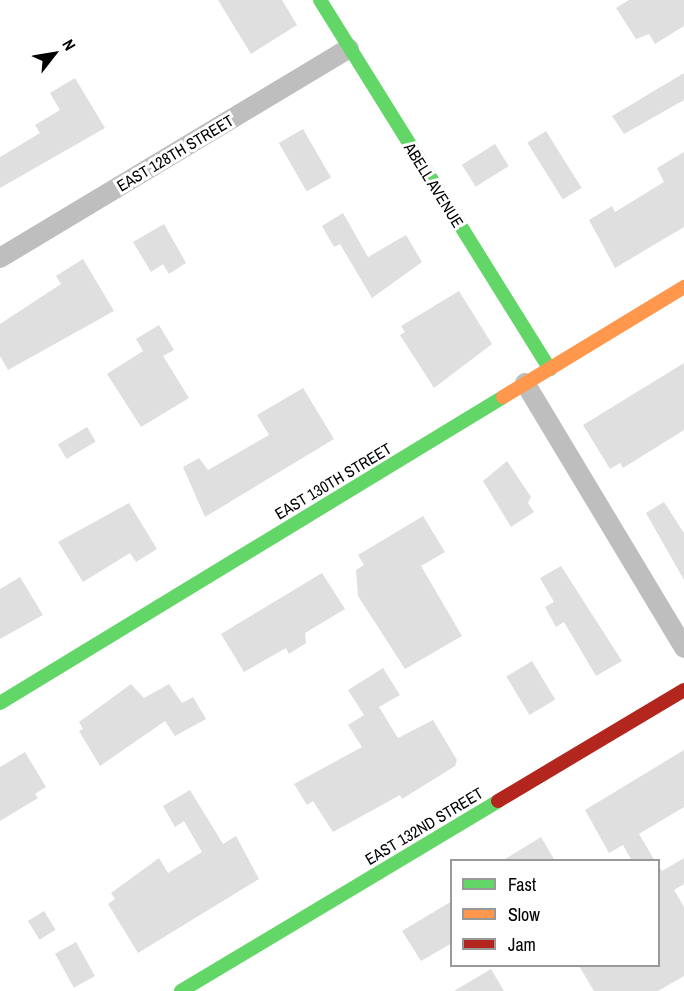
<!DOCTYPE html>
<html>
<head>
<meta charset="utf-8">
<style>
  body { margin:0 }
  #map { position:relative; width:684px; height:991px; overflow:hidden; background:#fff; font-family:"Archivo Narrow",sans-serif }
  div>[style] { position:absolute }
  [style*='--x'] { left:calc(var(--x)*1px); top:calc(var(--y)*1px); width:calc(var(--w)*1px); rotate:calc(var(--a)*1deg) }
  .building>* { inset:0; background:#dfdfdf; transform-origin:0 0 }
  .street>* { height:20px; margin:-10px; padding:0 10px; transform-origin:10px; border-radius:10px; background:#bebebe }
  .fast>* { height:14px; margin:-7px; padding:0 7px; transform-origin:7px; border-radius:7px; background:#63d668 }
  .slow>* { height:14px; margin:-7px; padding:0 7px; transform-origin:7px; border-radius:7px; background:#ff974d }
  .jam>* { height:14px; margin:-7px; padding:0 7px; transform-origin:7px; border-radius:7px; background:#b3261e }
  span { translate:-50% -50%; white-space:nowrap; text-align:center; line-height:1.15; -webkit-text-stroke:6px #fff; paint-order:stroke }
  .street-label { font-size:16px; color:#000 }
  .legend { position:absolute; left:450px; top:859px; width:210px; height:108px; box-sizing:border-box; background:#fff; border:2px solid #999; margin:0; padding:8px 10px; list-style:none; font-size:18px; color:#000 }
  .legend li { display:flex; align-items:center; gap:12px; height:30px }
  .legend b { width:30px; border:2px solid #999 }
  .north { position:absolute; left:24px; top:24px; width:60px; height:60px; -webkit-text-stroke:4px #fff; paint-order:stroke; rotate:59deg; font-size:16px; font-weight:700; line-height:24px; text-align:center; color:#000 }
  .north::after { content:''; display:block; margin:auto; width:21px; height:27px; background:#000; clip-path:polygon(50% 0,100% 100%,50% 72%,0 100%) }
</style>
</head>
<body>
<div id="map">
  <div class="building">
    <i style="clip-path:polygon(218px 0,282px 0,297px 25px,251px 54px)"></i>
    <i style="clip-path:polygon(629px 0,684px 0,684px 26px,655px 44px,649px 34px,636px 39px,616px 8px)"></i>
    <i style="clip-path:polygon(684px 73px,684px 100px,624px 134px,612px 116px)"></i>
    <i style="clip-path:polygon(75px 78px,105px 128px,0 188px,0 157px,40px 133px,35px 125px,60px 110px,50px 93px)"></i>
    <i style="left:303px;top:129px;width:56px;height:28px;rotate:60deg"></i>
    <i style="left:546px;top:131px;width:67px;height:22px;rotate:58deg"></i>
    <i style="left:495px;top:144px;width:26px;height:39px;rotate:58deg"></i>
    <i style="clip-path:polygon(684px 152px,684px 227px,615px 268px,589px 220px,612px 206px,615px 212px,664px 182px,657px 168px)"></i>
    <i style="clip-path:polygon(343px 213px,368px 257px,406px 235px,422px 262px,372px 298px,340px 244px,334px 247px,322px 226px)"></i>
    <i style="clip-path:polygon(164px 224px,186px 263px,169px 274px,163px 264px,151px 272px,133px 242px)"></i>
    <i style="clip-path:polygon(83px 259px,114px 311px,8px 370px,0 356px,0 324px,61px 284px,56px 276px)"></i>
    <i style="clip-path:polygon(459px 291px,492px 344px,434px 388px,400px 335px,405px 332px,401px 326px)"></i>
    <i style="clip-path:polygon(159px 325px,174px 350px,163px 356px,189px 398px,141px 427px,107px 374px,143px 351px,136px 339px)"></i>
    <i style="clip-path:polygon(684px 363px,684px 430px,623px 468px,620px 463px,610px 469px,583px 425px)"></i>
    <i style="clip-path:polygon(303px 388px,334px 439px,205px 517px,183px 467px,199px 458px,208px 470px,269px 435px,257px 415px)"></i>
    <i style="left:87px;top:427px;width:17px;height:34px;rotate:59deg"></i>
    <i style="clip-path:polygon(507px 461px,531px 497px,528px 503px,534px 512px,511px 527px,483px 481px)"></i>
    <i style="clip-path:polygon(664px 502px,684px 533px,684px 580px,646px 513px)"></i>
    <i style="clip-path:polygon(129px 503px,157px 549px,136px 562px,130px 553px,83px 582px,58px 542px)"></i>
    <i style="clip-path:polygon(423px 516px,445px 552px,421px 566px,462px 636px,405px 669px,358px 596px,356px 570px,364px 565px,358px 555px)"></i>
    <i style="clip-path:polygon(561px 566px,622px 661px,596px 676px,564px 622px,556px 627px,545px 607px,554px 602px,540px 578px)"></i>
    <i style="clip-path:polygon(322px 573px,345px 609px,305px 633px,306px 643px,289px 654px,286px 648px,244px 672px,221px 634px)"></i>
    <i style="clip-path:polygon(20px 577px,43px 615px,0 639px,0 589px)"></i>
    <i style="left:532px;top:661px;width:45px;height:30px;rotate:59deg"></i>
    <i style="clip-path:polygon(383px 668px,400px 695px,379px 707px,398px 738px,433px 720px,457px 760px,455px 766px,402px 799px,400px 795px,333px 832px,313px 801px,307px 805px,294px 784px,362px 747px,348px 725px,364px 715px,348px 690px)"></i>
    <i style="clip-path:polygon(131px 684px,144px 698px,169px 684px,182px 703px,193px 697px,206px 719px,175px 736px,165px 721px,100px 766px,79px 731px,83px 729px,79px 722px)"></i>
    <i style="clip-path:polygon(684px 750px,684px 807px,639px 834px,655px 861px,632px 861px,623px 845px,609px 853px,585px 810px)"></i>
    <i style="clip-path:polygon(25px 752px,46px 787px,35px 794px,38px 798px,0 821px,0 767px)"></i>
    <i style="clip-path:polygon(190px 790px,223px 844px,236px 836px,259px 879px,138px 953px,108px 904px,115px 899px,111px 893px,159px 858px,168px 873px,202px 852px,184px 821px,175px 827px,163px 806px)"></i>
    <i style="clip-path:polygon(541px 837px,555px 861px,502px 861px)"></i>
    <i style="clip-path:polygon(684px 858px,684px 884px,674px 890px,684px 907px,684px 976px,658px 991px,594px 991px,579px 966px,658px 966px,658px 865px,662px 871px)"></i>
    <i style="clip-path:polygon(452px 901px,452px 943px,421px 961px,402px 931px)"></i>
    <i style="left:44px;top:911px;width:22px;height:19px;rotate:58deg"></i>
    <i style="left:76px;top:942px;width:39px;height:24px;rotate:61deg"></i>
    <i style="clip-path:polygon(491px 969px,504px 991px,454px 991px)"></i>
  </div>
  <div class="street">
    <i style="--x:0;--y:258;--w:407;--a:-31"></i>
    <i style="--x:525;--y:383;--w:309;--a:59"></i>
  </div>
  <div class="fast">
    <i style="--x:320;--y:0;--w:435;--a:58.1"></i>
    <i style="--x:0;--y:703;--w:589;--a:-31.31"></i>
    <i style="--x:181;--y:991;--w:370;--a:-30.9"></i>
  </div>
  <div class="slow">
    <i style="--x:503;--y:397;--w:212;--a:-31.3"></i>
  </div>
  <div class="jam">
    <i style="--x:498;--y:801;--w:217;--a:-30.8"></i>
  </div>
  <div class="street-label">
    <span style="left:175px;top:153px;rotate:-31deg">EAST 128TH STREET</span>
    <span style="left:434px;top:185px;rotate:58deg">ABELL AVENUE</span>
    <span style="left:333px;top:481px;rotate:-31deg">EAST 130TH STREET</span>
    <span style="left:424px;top:826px;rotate:-31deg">EAST 132ND STREET</span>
  </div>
  <ul class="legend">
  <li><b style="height:8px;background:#63d668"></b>Fast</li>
  <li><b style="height:8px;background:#ff974d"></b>Slow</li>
  <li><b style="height:8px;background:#b3261e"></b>Jam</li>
  </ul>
  <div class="north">N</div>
</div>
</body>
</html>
